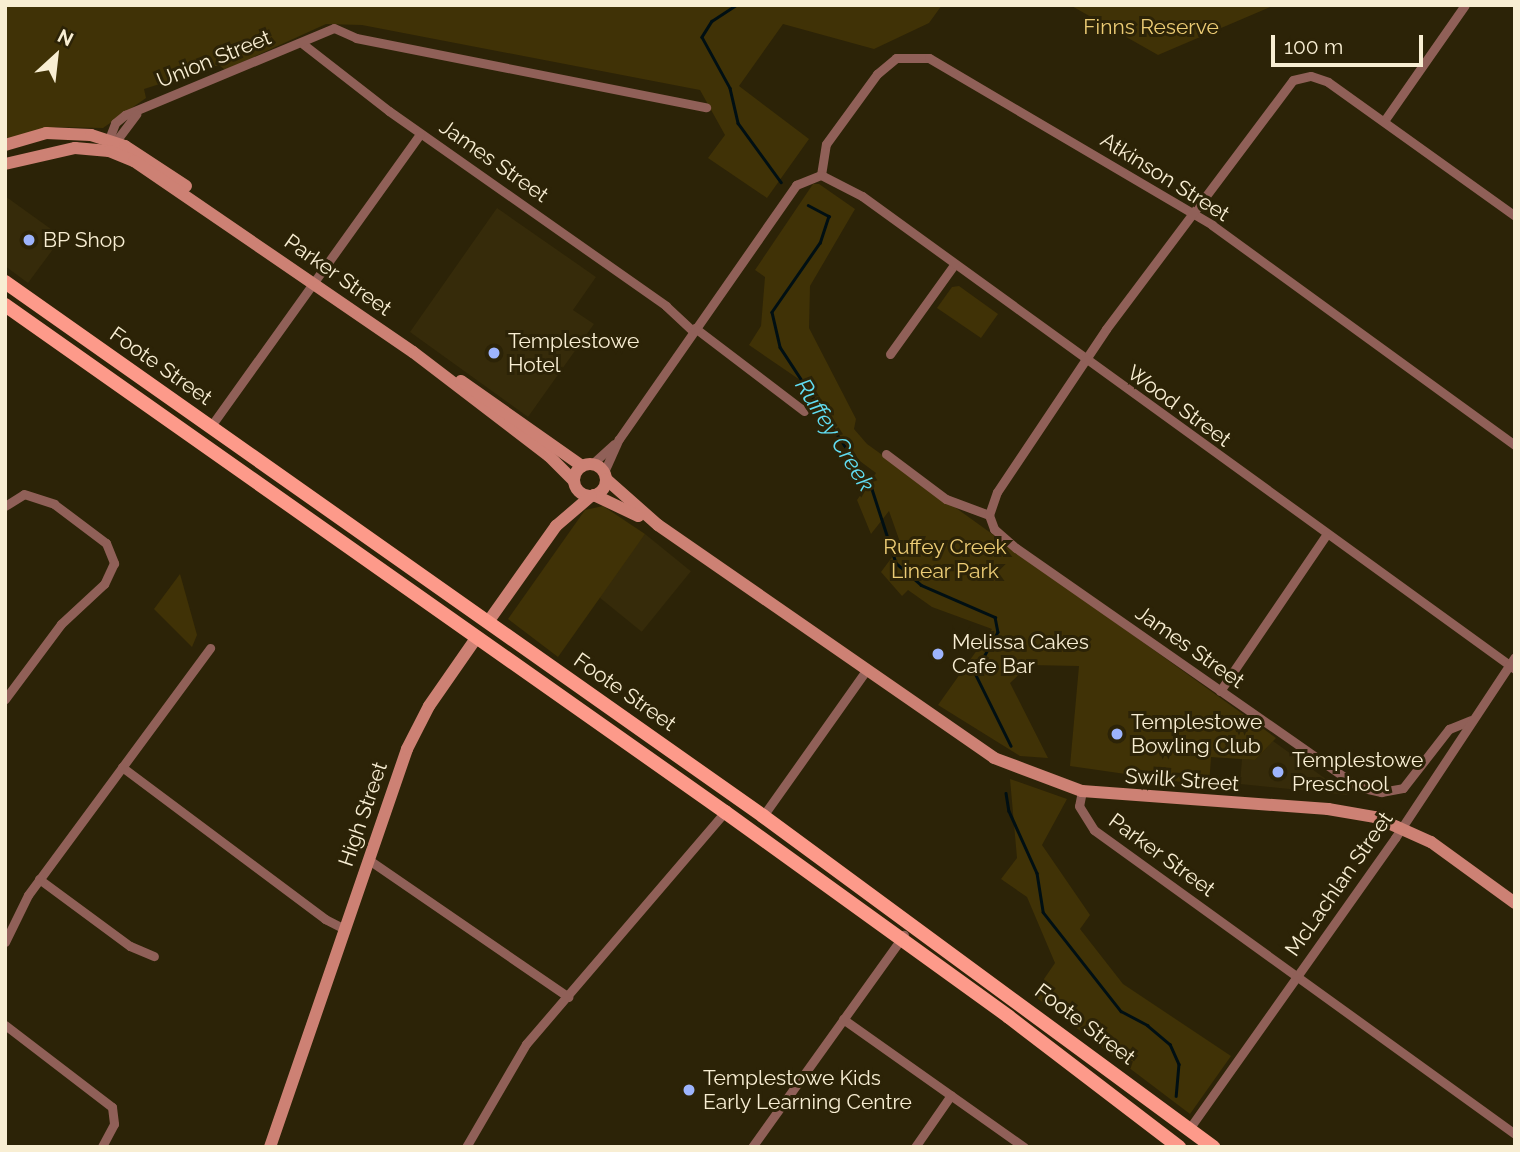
<!DOCTYPE html>
<html>
<head>
<meta charset="utf-8">
<style>
  body { margin:0 }
  #map { position:relative; width:1520px; height:1152px; overflow:hidden; background:#2c2307; font-family:Raleway,sans-serif }
  div>[style] { position:absolute }
  [style*='--x'] { left:calc(var(--x)*1px); top:calc(var(--y)*1px); width:calc(var(--w)*1px); rotate:calc(var(--a)*1deg) }
  .built>* { inset:0; background:#362b0a; transform-origin:0 0 }
  .green>* { inset:0; background:#403206 }
  .stream>* { height:2.5px; margin:-1.25px; padding:0 1.25px; transform-origin:1.25px; border-radius:1.25px; background:#000f13 }
  .street>* { height:9px; margin:-4.5px; padding:0 4.5px; transform-origin:4.5px; border-radius:4.5px; background:#906058 }
  .secondary>* { height:12px; margin:-6px; padding:0 6px; transform-origin:6px; border-radius:6px; background:#cd8174 }
  .secondary>.ring { margin:-6px; padding:0; box-sizing:content-box; background:none; border:12px solid #cd8174; border-radius:50% }
  .primary>* { height:14px; margin:-7px; padding:0 7px; transform-origin:7px; border-radius:7px; background:#fd9a8a }
  .dots>* { width:19px; height:19px; translate:-50% -50%; box-sizing:border-box; border:4px solid #2c2307; border-radius:50% }
  span { translate:-50% -50%; white-space:nowrap; text-align:center; line-height:1.15; -webkit-text-stroke:6px #2c2307; paint-order:stroke }
  .park-label { font-size:21px; color:#eccc75 }
  .street-label { font-size:21px; color:#f8eed3 }
  .poi-label { font-size:21px; color:#f8eed3 }
  .left { translate:0 -50%; text-align:left }
  .water-label { font-size:23px; color:#61ddf2; font-style:italic }
  .frame { position:absolute; inset:0; border:7px solid #f8eed3; pointer-events:none }
  .north { position:absolute; left:21px; top:21px; width:70px; height:70px; -webkit-text-stroke:5px #2c2307; paint-order:stroke; rotate:27deg; font-size:19px; font-weight:700; line-height:28px; text-align:center; color:#f8eed3 }
  .north::after { content:''; display:block; margin:auto; width:24px; height:32px; background:#f8eed3; clip-path:polygon(50% 0,100% 100%,50% 72%,0 100%) }
  .scale { position:absolute; left:1271px; top:35px; width:152px; height:32px; box-sizing:border-box; border:4px solid #f8eed3; border-top:0; padding-left:9px; font-size:21px; line-height:24px; white-space:nowrap; color:#f8eed3; -webkit-text-stroke:5px #2c2307; paint-order:stroke }
</style>
</head>
<body>
<div id="map">
  <div class="built">
    <i style="clip-path:polygon(5px 196px,62px 237px,28px 283px,5px 266px)"></i>
    <i style="clip-path:polygon(497px 208px,596px 277px,573px 310px,594px 324px,528px 417px,410px 332px)"></i>
    <i style="left:645px;top:534px;width:59px;height:78px;rotate:39deg"></i>
    <i style="clip-path:polygon(1273px 741px,1348px 795px,1240px 784px,1242px 759px,1255px 760px)"></i>
  </div>
  <div class="green">
    <i style="clip-path:polygon(5px 5px,942px 5px,929px 23px,874px 49px,783px 24px,739px 86px,809px 139px,767px 198px,708px 158px,725px 135px,700px 90px,362px 25px,326px 24px,225px 70px,219px 65px,144px 89px,146px 98px,103px 128px,56px 127px,5px 139px)"></i>
    <i style="clip-path:polygon(1070px 5px,1275px 5px,1158px 55px)"></i>
    <i style="clip-path:polygon(813px 184px,819px 184px,855px 209px,810px 286px,809px 328px,856px 419px,854px 429px,867px 444px,1276px 738px,1255px 760px,1211px 757px,1209px 786px,1070px 766px,1079px 666px,1029px 665px,1010px 683px,1048px 758px,1020px 756px,938px 705px,992px 629px,932px 607px,908px 590px,902px 596px,881px 572px,901px 545px,889px 511px,871px 534px,857px 500px,876px 473px,845px 450px,803px 382px,749px 345px,761px 326px,765px 277px,755px 270px)"></i>
    <i style="clip-path:polygon(959px 286px,998px 314px,981px 338px,937px 308px,952px 287px)"></i>
    <i style="clip-path:polygon(603px 506px,645px 534px,558px 657px,508px 619px,585px 510px)"></i>
    <i style="clip-path:polygon(180px 574px,197px 635px,192px 647px,154px 609px)"></i>
    <i style="clip-path:polygon(1010px 779px,1067px 799px,1042px 845px,1090px 915px,1080px 929px,1123px 984px,1231px 1056px,1190px 1114px,1033px 995px,1055px 963px,1027px 897px,1001px 879px,1017px 858px)"></i>
  </div>
  <div class="stream">
    <i style="--x:737;--y:5;--w:30;--a:147"></i>
    <i style="--x:712;--y:21;--w:19;--a:122"></i>
    <i style="--x:702;--y:37;--w:58;--a:61.2"></i>
    <i style="--x:730;--y:88;--w:36;--a:77"></i>
    <i style="--x:738;--y:123;--w:73;--a:53.9"></i>
    <i style="--x:808;--y:205;--w:24;--a:28"></i>
    <i style="--x:829;--y:216;--w:28;--a:108"></i>
    <i style="--x:820;--y:243;--w:84;--a:124.8"></i>
    <i style="--x:772;--y:312;--w:36;--a:77"></i>
    <i style="--x:780;--y:347;--w:166;--a:56.8"></i>
    <i style="--x:871;--y:486;--w:81;--a:72"></i>
    <i style="--x:896;--y:563;--w:33;--a:41"></i>
    <i style="--x:921;--y:585;--w:81;--a:23.4"></i>
    <i style="--x:995;--y:617;--w:15;--a:79"></i>
    <i style="--x:998;--y:632;--w:47;--a:119.3"></i>
    <i style="--x:975;--y:673;--w:81;--a:63.7"></i>
    <i style="--x:1006;--y:793;--w:18;--a:81"></i>
    <i style="--x:1009;--y:811;--w:68;--a:65.7"></i>
    <i style="--x:1037;--y:873;--w:39;--a:81"></i>
    <i style="--x:1043;--y:912;--w:126;--a:51.8"></i>
    <i style="--x:1121;--y:1011;--w:30;--a:28"></i>
    <i style="--x:1147;--y:1025;--w:30;--a:40"></i>
    <i style="--x:1170;--y:1044;--w:22;--a:66"></i>
    <i style="--x:1179;--y:1064;--w:32;--a:95"></i>
  </div>
  <div class="street">
    <i style="--x:303;--y:44;--w:109;--a:37.9"></i>
    <i style="--x:389;--y:111;--w:339;--a:35.1"></i>
    <i style="--x:666;--y:306;--w:37;--a:43"></i>
    <i style="--x:1384;--y:121;--w:141;--a:-55.1"></i>
    <i style="--x:109;--y:139;--w:17;--a:-69"></i>
    <i style="--x:115;--y:123;--w:13;--a:-39"></i>
    <i style="--x:125;--y:115;--w:226;--a:-22.6"></i>
    <i style="--x:334;--y:28;--w:24;--a:24"></i>
    <i style="--x:356;--y:38;--w:357;--a:11.2"></i>
    <i style="--x:116;--y:141;--w:34;--a:-53"></i>
    <i style="--x:821;--y:175;--w:31;--a:-81"></i>
    <i style="--x:826;--y:144;--w:87;--a:-53.9"></i>
    <i style="--x:877;--y:74;--w:25;--a:-40"></i>
    <i style="--x:896;--y:58;--w:33;--a:0"></i>
    <i style="--x:929;--y:58;--w:329;--a:30.5"></i>
    <i style="--x:1212;--y:225;--w:374;--a:36"></i>
    <i style="--x:695;--y:328;--w:137;--a:37.3"></i>
    <i style="--x:890;--y:354;--w:110;--a:-54.3"></i>
    <i style="--x:211;--y:426;--w:359;--a:-54.4"></i>
    <i style="--x:886;--y:454;--w:75;--a:36.9"></i>
    <i style="--x:946;--y:499;--w:46;--a:20.4"></i>
    <i style="--x:989;--y:515;--w:15;--a:70"></i>
    <i style="--x:994;--y:529;--w:29;--a:41"></i>
    <i style="--x:1016;--y:548;--w:418;--a:34.9"></i>
    <i style="--x:1359;--y:787;--w:23;--a:13"></i>
    <i style="--x:1381;--y:792;--w:22;--a:-10"></i>
    <i style="--x:1403;--y:788;--w:75;--a:-52.1"></i>
    <i style="--x:1449;--y:729;--w:24;--a:-22"></i>
    <i style="--x:592;--y:464;--w:30;--a:-42"></i>
    <i style="--x:604;--y:472;--w:36;--a:-66"></i>
    <i style="--x:619;--y:439;--w:310;--a:-55.1"></i>
    <i style="--x:796;--y:185;--w:27;--a:-22"></i>
    <i style="--x:821;--y:175;--w:46;--a:27.1"></i>
    <i style="--x:862;--y:196;--w:806;--a:35.92"></i>
    <i style="--x:5;--y:506;--w:22;--a:-32"></i>
    <i style="--x:24;--y:494;--w:32;--a:18"></i>
    <i style="--x:54;--y:504;--w:65;--a:36.9"></i>
    <i style="--x:106;--y:543;--w:22;--a:68"></i>
    <i style="--x:114;--y:563;--w:23;--a:115"></i>
    <i style="--x:104;--y:584;--w:59;--a:137.1"></i>
    <i style="--x:61;--y:624;--w:94;--a:126.7"></i>
    <i style="--x:989;--y:515;--w:24;--a:-71"></i>
    <i style="--x:997;--y:492;--w:196;--a:-56.2"></i>
    <i style="--x:1106;--y:329;--w:311;--a:-53.1"></i>
    <i style="--x:1293;--y:80;--w:18;--a:-13"></i>
    <i style="--x:1311;--y:76;--w:18;--a:19"></i>
    <i style="--x:1328;--y:82;--w:230;--a:35.6"></i>
    <i style="--x:1220;--y:691;--w:189;--a:-55.8"></i>
    <i style="--x:122;--y:767;--w:254;--a:36.8"></i>
    <i style="--x:325;--y:919;--w:22;--a:27"></i>
    <i style="--x:1082;--y:791;--w:15;--a:101"></i>
    <i style="--x:1079;--y:806;--w:28;--a:58"></i>
    <i style="--x:1094;--y:830;--w:519;--a:35.83"></i>
    <i style="--x:763;--y:816;--w:176;--a:-54.7"></i>
    <i style="--x:369;--y:860;--w:242;--a:34.5"></i>
    <i style="--x:39;--y:879;--w:113;--a:36.4"></i>
    <i style="--x:130;--y:946;--w:26;--a:23"></i>
    <i style="--x:5;--y:942;--w:52;--a:-63.9"></i>
    <i style="--x:28;--y:895;--w:307;--a:-53.6"></i>
    <i style="--x:843;--y:1019;--w:222;--a:35.3"></i>
    <i style="--x:5;--y:1025;--w:135;--a:37.5"></i>
    <i style="--x:112;--y:1107;--w:17;--a:83"></i>
    <i style="--x:114;--y:1124;--w:26;--a:118"></i>
    <i style="--x:1189;--y:1129;--w:357;--a:-54.7"></i>
    <i style="--x:1395;--y:838;--w:217;--a:-56.5"></i>
    <i style="--x:466;--y:1147;--w:119;--a:-59.8"></i>
    <i style="--x:526;--y:1044;--w:306;--a:-49.4"></i>
    <i style="--x:752;--y:1147;--w:261;--a:-54.4"></i>
    <i style="--x:915;--y:1147;--w:63;--a:-55.3"></i>
  </div>
  <div class="secondary">
    <i style="--x:5;--y:145;--w:43;--a:-16.3"></i>
    <i style="--x:46;--y:133;--w:45;--a:2.5"></i>
    <i style="--x:91;--y:135;--w:36;--a:18"></i>
    <i style="--x:125;--y:146;--w:73;--a:33.3"></i>
    <i style="--x:5;--y:164;--w:72;--a:-12.9"></i>
    <i style="--x:75;--y:148;--w:34;--a:5"></i>
    <i style="--x:109;--y:151;--w:27;--a:22"></i>
    <i style="--x:134;--y:161;--w:338;--a:34.4"></i>
    <i style="--x:413;--y:352;--w:171;--a:37.4"></i>
    <i style="--x:549;--y:456;--w:35;--a:45"></i>
    <i style="--x:461;--y:381;--w:148;--a:35.1"></i>
    <i class="ring" style="left:574px;top:464px;width:20px;height:20px"></i>
    <i style="--x:606;--y:479;--w:69;--a:41.5"></i>
    <i style="--x:658;--y:525;--w:409;--a:34.7"></i>
    <i style="--x:994;--y:758;--w:94;--a:20.6"></i>
    <i style="--x:1082;--y:791;--w:247;--a:4.2"></i>
    <i style="--x:1328;--y:809;--w:48;--a:9.7"></i>
    <i style="--x:1375;--y:817;--w:61;--a:24.1"></i>
    <i style="--x:1431;--y:842;--w:104;--a:36"></i>
    <i style="--x:594;--y:495;--w:49;--a:25.5"></i>
    <i style="--x:488;--y:622;--w:118;--a:-54.7"></i>
    <i style="--x:556;--y:526;--w:46;--a:-40.6"></i>
    <i style="--x:270;--y:1147;--w:421;--a:-71"></i>
    <i style="--x:407;--y:749;--w:48;--a:-62.9"></i>
    <i style="--x:429;--y:706;--w:84;--a:-55.2"></i>
  </div>
  <div class="primary">
    <i style="--x:5;--y:282;--w:927;--a:35.16"></i>
    <i style="--x:763;--y:816;--w:559;--a:36.34"></i>
    <i style="--x:5;--y:305;--w:881;--a:35.15"></i>
    <i style="--x:725;--y:812;--w:350;--a:35.8"></i>
    <i style="--x:1009;--y:1017;--w:214;--a:37.4"></i>
  </div>
  <div class="dots">
    <i style="left:29px;top:240px;background:#9db4fd"></i>
    <i style="left:494px;top:353px;background:#9db4fd"></i>
    <i style="left:938px;top:654px;background:#9db4fd"></i>
    <i style="left:1117px;top:734px;background:#9db4fd"></i>
    <i style="left:1278px;top:772px;background:#9db4fd"></i>
    <i style="left:689px;top:1090px;background:#9db4fd"></i>
  </div>
  <div class="park-label">
    <span style="left:1151px;top:27px">Finns Reserve</span>
    <span style="left:945px;top:559px">Ruffey Creek<br>Linear Park</span>
  </div>
  <div class="street-label">
    <span style="left:214px;top:59px;rotate:-22deg">Union Street</span>
    <span style="left:494px;top:161px;rotate:35deg">James Street</span>
    <span style="left:1165px;top:177px;rotate:32deg">Atkinson Street</span>
    <span style="left:338px;top:275px;rotate:35deg">Parker Street</span>
    <span style="left:161px;top:366px;rotate:35deg">Foote Street</span>
    <span style="left:1179px;top:406px;rotate:36deg">Wood Street</span>
    <span style="left:1190px;top:647px;rotate:35deg">James Street</span>
    <span style="left:625px;top:692px;rotate:35deg">Foote Street</span>
    <span style="left:1182px;top:780px;rotate:4deg">Swilk Street</span>
    <span style="left:363px;top:814px;rotate:-71deg">High Street</span>
    <span style="left:1162px;top:855px;rotate:36deg">Parker Street</span>
    <span style="left:1339px;top:884px;rotate:-55deg">McLachlan Street</span>
    <span style="left:1085px;top:1024px;rotate:37deg">Foote Street</span>
  </div>
  <div class="poi-label">
    <span class="left" style="left:43px;top:240px">BP Shop</span>
    <span class="left" style="left:508px;top:353px">Templestowe<br>Hotel</span>
    <span class="left" style="left:952px;top:654px">Melissa Cakes<br>Cafe Bar</span>
    <span class="left" style="left:1131px;top:734px">Templestowe<br>Bowling Club</span>
    <span class="left" style="left:1292px;top:772px">Templestowe<br>Preschool</span>
    <span class="left" style="left:703px;top:1090px">Templestowe Kids<br>Early Learning Centre</span>
  </div>
  <div class="water-label">
    <span style="left:835px;top:435px;rotate:58deg">Ruffey Creek</span>
  </div>
  <div class="frame"></div>
  <div class="north">N</div>
  <div class="scale">100 m</div>
</div>
</body>
</html>
